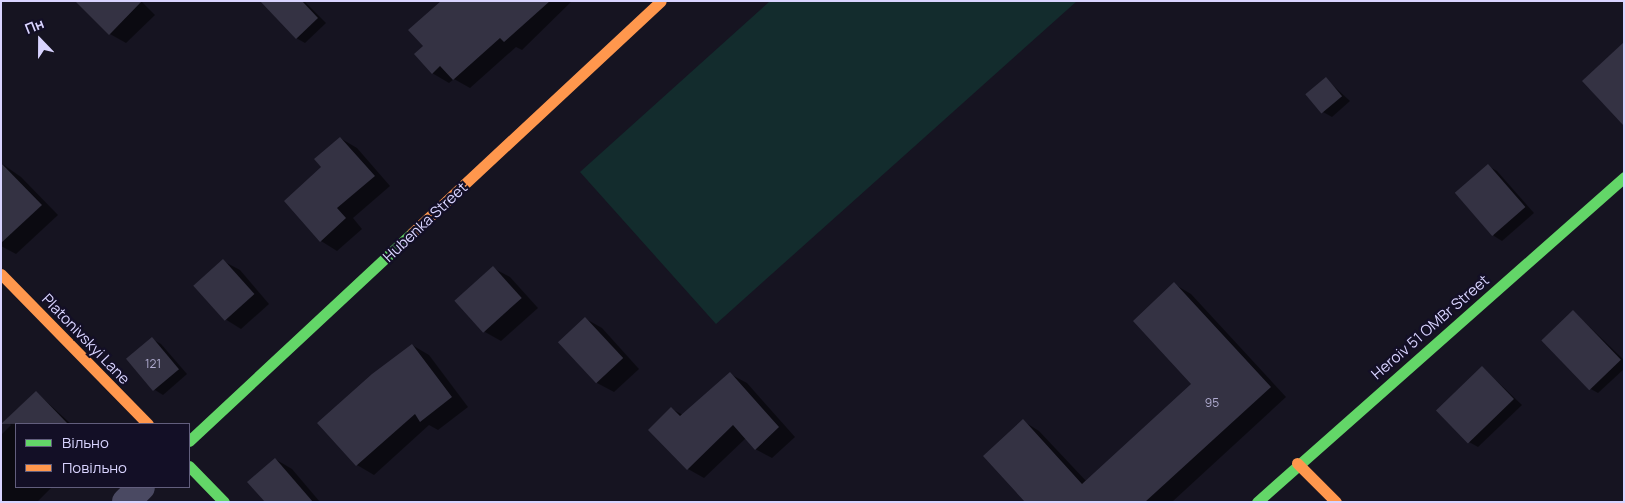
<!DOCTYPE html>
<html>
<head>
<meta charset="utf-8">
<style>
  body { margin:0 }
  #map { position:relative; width:1625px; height:503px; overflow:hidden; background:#161421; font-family:Manrope,sans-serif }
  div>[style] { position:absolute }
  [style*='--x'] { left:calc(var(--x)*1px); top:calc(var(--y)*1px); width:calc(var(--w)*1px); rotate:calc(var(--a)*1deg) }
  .green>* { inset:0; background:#132c2d }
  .shadow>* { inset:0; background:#0007 }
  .building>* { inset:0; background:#343243; transform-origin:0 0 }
  .street>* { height:28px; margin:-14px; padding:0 14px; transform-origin:14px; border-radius:14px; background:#4a4962 }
  .fast>* { height:11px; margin:-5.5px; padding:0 5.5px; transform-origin:5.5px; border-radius:5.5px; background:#63d668 }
  .slow>* { height:11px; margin:-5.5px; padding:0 5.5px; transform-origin:5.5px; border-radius:5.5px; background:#ff974d }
  span { translate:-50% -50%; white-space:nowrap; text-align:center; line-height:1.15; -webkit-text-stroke:4.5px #130f26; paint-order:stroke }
  .number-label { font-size:12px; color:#b0acd0 }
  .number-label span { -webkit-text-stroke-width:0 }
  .street-label { font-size:15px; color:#d9d4ff }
  .frame { position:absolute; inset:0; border:2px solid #d9d4ff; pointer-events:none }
  .legend { position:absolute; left:15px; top:423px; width:175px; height:65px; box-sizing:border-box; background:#130f26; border:1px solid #625e7d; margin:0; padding:6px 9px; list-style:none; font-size:15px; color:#d9d4ff }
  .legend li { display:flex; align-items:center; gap:10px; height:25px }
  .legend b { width:25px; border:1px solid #625e7d }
  .north { position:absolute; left:15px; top:15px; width:50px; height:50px; -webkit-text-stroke:4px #130f26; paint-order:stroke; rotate:338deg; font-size:14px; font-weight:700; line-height:20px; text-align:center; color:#d9d4ff }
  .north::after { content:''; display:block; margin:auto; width:18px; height:22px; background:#d9d4ff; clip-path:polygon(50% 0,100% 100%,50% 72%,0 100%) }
</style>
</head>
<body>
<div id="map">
  <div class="green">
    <i style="clip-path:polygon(770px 1px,1077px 1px,716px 324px,580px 172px)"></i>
  </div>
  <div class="shadow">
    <i style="clip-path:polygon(141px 1px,155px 15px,126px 43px,110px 34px)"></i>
    <i style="clip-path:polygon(281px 1px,304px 1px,326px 23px,305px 43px,296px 38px)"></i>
    <i style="clip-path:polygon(454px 1px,572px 1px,522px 50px,516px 47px,470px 88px,454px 79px,449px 83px,432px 73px,425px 46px)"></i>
    <i style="clip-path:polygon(1326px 79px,1350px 101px,1332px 117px,1323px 112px)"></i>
    <i style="clip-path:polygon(340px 138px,357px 148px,390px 186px,353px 218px,362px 229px,337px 251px,321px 241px,323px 168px)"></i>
    <i style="clip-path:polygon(1px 163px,21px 177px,58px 215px,16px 254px,1px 246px)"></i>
    <i style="clip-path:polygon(1488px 166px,1497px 171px,1534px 213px,1502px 241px,1494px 236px)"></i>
    <i style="clip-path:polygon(223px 261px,240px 270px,269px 304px,241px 329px,225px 319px)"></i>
    <i style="clip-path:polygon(493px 268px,510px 277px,538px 308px,501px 341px,485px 332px)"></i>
    <i style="clip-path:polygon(1174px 284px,1191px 294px,1286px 397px,1172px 502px,1026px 502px,1023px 421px,1039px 431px,1087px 482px,1193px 385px)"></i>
    <i style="clip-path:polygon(1573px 311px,1624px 360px,1624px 369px,1598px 393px,1589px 388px)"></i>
    <i style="clip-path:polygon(586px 319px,602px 328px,639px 369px,614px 392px,597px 383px)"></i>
    <i style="clip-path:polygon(152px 339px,161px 344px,187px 374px,163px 395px,155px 390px)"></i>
    <i style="clip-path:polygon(412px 345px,429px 355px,468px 407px,438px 430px,429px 425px,374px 475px,357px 465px,319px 423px)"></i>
    <i style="clip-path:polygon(1482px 367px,1522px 405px,1478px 447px,1469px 442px)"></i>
    <i style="clip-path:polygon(730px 374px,747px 383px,795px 437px,772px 458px,755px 449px,746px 438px,704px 478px,688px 469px,672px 409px,683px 415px)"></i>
    <i style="clip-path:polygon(36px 392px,71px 424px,16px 424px,16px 487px,52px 487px,37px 502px,1px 502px,1px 435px,11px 425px,6px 420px)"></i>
    <i style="clip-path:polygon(275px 459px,292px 469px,320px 502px,266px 502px)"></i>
  </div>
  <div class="building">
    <i style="clip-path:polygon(75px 1px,142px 1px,109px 35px)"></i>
    <i style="clip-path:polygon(260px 1px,302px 1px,318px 18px,296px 39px)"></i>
    <i style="clip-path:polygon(441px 1px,550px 1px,504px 42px,500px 38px,453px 80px,440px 66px,432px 74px,414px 54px,423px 46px,408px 30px)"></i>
    <i style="clip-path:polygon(1624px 42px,1624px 126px,1582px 81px)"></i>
    <i style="left:1326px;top:77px;width:25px;height:27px;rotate:50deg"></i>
    <i style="clip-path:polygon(340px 137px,375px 176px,337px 208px,346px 218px,320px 242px,284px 201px,321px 167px,314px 159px)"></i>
    <i style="clip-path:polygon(1px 163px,42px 205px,1px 243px)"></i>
    <i style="left:1488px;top:164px;width:57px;height:44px;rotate:49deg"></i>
    <i style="left:223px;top:259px;width:47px;height:40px;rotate:48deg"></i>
    <i style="left:493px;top:266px;width:43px;height:52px;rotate:48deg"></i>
    <i style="clip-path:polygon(1174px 282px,1271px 387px,1145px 502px,1025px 502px,983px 456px,1023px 419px,1082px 484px,1191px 384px,1133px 321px)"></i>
    <i style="left:1573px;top:310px;width:69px;height:44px;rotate:46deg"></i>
    <i style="left:585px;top:317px;width:56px;height:37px;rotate:47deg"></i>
    <i style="left:152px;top:337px;width:42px;height:34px;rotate:50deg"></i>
    <i style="clip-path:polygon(412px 344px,452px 397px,420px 422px,415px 414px,356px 466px,317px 423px,372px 374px)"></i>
    <i style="left:1482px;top:366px;width:46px;height:64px;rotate:46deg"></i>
    <i style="clip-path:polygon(730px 372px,779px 427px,755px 450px,733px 425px,687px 470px,648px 430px,671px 407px,680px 416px)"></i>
    <i style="clip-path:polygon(36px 391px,68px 424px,1px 424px)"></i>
    <i style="clip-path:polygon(275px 458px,313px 502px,265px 502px,247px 482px)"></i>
  </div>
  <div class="street">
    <i style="--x:126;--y:502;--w:21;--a:-45"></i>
  </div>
  <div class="fast">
    <i style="--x:189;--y:441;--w:305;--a:-43"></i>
    <i style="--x:189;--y:466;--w:50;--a:45.8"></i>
    <i style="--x:1257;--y:502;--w:490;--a:-41.5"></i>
  </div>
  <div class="slow">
    <i style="--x:412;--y:233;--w:340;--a:-43"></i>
    <i style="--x:1;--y:274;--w:210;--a:45.6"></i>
    <i style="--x:1297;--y:463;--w:55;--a:45"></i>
  </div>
  <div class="number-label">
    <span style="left:153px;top:364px">121</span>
    <span style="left:1212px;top:403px">95</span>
  </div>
  <div class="street-label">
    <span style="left:425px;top:222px;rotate:-43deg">Hubenka Street</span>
    <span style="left:1430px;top:327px;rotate:-41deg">Heroiv 51 OMBr Street</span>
    <span style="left:86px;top:339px;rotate:46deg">Platonivskyi Lane</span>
  </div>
  <div class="frame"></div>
  <ul class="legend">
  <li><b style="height:6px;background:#63d668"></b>Вільно</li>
  <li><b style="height:6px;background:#ff974d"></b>Повільно</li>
  </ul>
  <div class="north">Пн</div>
</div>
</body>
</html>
